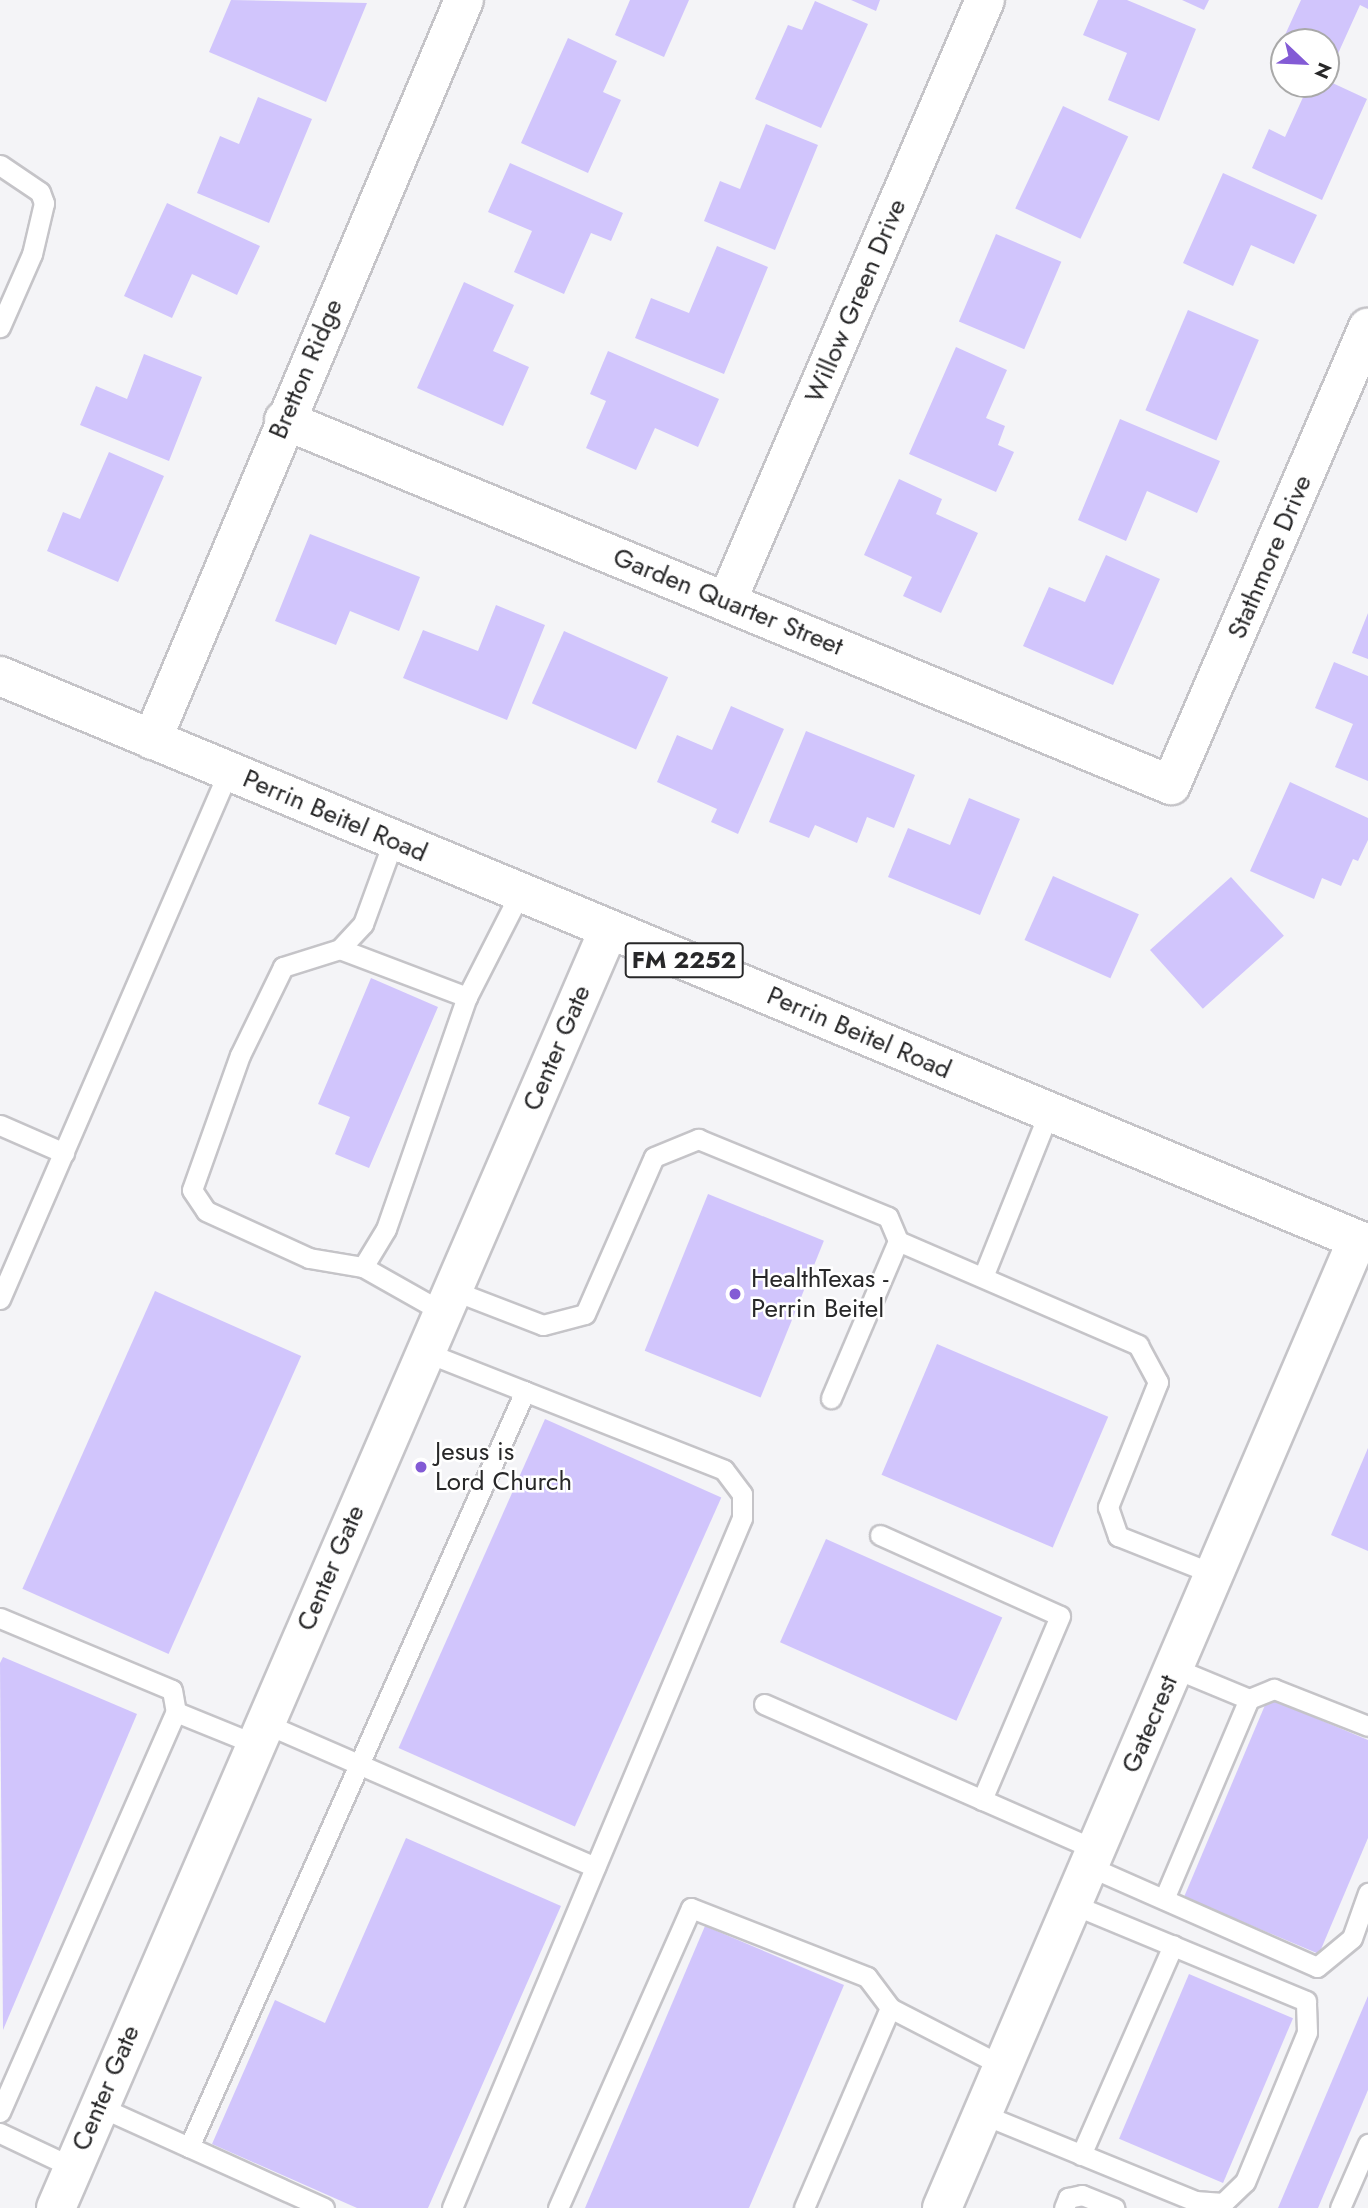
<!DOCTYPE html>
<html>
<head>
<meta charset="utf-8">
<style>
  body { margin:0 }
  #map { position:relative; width:1368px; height:2208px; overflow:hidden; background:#f4f4f7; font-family:Jost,sans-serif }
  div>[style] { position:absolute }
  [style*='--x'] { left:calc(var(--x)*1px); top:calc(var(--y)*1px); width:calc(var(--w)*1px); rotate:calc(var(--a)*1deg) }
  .building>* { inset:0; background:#d1c5fc; transform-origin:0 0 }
  .roads { filter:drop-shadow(2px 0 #c5c4c8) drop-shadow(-2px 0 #c5c4c8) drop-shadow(0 2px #c5c4c8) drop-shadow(0 -2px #c5c4c8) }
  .service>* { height:19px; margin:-9.5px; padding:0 9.5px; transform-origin:9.5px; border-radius:9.5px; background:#fff }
  .minor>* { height:38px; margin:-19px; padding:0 19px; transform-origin:19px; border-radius:19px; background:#fff }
  .primary>* { height:38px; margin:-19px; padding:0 19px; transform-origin:19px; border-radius:19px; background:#fff }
  .dots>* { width:19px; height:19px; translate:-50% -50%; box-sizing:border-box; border:4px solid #fff; border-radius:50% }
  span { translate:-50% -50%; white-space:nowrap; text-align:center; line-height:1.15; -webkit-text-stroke:5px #fff; paint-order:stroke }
  .shield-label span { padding:2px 5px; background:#fff; border:2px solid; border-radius:5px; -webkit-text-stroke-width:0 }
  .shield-label { font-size:24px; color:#282829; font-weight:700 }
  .street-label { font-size:26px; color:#282829 }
  .poi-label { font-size:26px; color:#282829 }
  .left { translate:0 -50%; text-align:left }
  .north { position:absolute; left:1270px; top:28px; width:70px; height:70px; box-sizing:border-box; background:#fff; border:2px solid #a9a9a9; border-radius:50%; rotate:113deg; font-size:19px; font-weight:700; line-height:28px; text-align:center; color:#282829 }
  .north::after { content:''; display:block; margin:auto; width:24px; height:32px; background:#835bd5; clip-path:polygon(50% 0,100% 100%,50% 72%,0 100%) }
</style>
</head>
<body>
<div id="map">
  <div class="building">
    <i style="clip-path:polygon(231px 0,367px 3px,326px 102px,209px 52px)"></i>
    <i style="clip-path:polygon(630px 0,689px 0,664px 57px,615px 35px)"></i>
    <i style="clip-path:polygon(851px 0,880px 0,876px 11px)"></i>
    <i style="clip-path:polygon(1098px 0,1127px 0,1196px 29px,1159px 121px,1108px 100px,1127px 53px,1083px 35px)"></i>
    <i style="clip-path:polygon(1182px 0,1209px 0,1204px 10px)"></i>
    <i style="clip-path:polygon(1301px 0,1368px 0,1368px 9px,1360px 5px,1336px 58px,1326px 53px,1326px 42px,1302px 42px,1285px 35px)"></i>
    <i style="clip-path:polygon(815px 1px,868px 24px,821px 128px,755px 99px,788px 25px,802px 30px)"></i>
    <i style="clip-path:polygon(568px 38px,617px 61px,603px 92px,621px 100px,588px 173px,521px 143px)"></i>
    <i style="clip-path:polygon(1326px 80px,1367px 99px,1322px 200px,1252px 168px,1269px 129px,1285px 137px,1309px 84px,1326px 84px)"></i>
    <i style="clip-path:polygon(258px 97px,312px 119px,269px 223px,197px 193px,220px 136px,239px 144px)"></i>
    <i style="left:1063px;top:106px;width:72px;height:113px;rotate:25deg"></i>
    <i style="clip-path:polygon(766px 124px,818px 145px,775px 250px,704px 221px,720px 181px,740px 189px)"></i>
    <i style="clip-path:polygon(510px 163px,623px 213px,611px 241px,591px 233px,564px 294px,514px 272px,532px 231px,488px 212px)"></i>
    <i style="clip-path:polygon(1223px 173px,1317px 215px,1294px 264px,1251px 245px,1233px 286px,1183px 263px)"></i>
    <i style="clip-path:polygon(167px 203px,260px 246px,237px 295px,192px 274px,172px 318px,124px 296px)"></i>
    <i style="left:996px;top:234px;width:71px;height:95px;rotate:23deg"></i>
    <i style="clip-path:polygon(717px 246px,768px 267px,724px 374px,635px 338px,651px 298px,689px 313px)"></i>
    <i style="clip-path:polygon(464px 282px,514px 305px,493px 351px,529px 367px,503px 426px,417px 388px)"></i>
    <i style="left:1188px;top:310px;width:77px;height:109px;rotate:23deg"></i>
    <i style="clip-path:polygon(956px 347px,1007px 370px,986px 418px,1005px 426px,998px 445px,1014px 452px,996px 492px,909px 454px)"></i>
    <i style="clip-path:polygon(608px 351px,719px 399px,698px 447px,655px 428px,636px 470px,586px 448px,606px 401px,590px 394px)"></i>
    <i style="clip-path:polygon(144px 354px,202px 377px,169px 461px,80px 425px,96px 386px,127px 399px)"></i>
    <i style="clip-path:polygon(1120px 419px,1220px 461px,1197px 513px,1147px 491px,1126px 541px,1078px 520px)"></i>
    <i style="clip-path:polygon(109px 452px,164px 476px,118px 582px,47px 551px,63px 512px,80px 519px)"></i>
    <i style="clip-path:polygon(899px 479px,942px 499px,936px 514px,978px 533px,941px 613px,903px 596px,912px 577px,864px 555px)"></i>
    <i style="clip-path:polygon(310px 534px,420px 577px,399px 631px,350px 611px,336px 645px,275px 621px)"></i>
    <i style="clip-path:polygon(1106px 555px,1160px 579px,1113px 685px,1023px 646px,1049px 587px,1085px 602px)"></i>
    <i style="clip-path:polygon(496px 605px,545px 625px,507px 720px,403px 678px,423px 630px,478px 651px)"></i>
    <i style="clip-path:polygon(1368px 613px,1368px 659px,1352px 653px)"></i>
    <i style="left:564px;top:631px;width:114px;height:79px;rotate:24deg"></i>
    <i style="clip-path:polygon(1334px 662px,1368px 676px,1368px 781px,1335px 767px,1353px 724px,1315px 708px)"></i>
    <i style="clip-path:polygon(731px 706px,784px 729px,738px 834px,711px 822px,717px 809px,657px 782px,677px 735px,712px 750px)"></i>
    <i style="clip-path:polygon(806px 731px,915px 775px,894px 828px,867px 817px,857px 843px,815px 825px,809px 838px,769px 822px)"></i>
    <i style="clip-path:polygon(1290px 782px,1368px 818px,1368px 840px,1358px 861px,1353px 859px,1341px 886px,1322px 878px,1314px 899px,1250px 871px)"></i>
    <i style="clip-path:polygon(969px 798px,1020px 819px,980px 915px,888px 877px,908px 828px,950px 845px)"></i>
    <i style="left:1053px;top:876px;width:94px;height:70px;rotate:24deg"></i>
    <i style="left:1231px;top:877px;width:79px;height:109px;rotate:48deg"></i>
    <i style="clip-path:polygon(371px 978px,438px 1007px,369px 1168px,335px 1154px,350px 1117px,318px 1104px)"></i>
    <i style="left:708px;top:1194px;width:125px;height:169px;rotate:22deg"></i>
    <i style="left:155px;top:1291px;width:160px;height:326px;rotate:24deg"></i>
    <i style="left:937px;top:1344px;width:186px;height:142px;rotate:23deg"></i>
    <i style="left:545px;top:1419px;width:193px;height:360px;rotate:24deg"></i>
    <i style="clip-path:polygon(1368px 1448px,1368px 1551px,1331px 1535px)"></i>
    <i style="left:826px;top:1539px;width:193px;height:113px;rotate:24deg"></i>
    <i style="clip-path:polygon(3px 1657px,137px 1714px,3px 2030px,0 1663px)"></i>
    <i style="clip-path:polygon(1268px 1698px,1368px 1740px,1368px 1838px,1319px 1954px,1184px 1897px)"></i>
    <i style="clip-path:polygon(406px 1838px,561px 1906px,428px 2208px,357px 2208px,212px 2144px,275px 2000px,325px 2023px)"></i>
    <i style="clip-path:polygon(705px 1926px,844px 1985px,749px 2208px,585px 2208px)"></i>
    <i style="left:1189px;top:1974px;width:113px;height:179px;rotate:23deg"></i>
    <i style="clip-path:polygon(1368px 1996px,1368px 2090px,1318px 2208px,1278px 2208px)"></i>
  </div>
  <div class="roads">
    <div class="service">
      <i style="--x:0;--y:165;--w:48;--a:34"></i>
      <i style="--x:40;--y:192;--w:12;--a:70"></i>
      <i style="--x:44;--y:203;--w:52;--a:103.2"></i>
      <i style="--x:32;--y:254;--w:80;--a:113.7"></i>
      <i style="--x:393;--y:842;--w:87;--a:110.1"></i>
      <i style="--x:363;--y:924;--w:34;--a:133"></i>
      <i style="--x:340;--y:949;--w:60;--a:162.5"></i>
      <i style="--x:283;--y:967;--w:98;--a:116"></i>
      <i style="--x:240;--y:1055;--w:143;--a:109.6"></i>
      <i style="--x:192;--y:1190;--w:25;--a:56"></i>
      <i style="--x:206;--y:1211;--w:113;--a:24.5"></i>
      <i style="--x:309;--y:1258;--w:55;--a:9.5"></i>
      <i style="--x:363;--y:1267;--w:44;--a:-58.8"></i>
      <i style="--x:386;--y:1229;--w:246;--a:-70.8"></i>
      <i style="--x:467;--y:997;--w:117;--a:-63"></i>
      <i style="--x:340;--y:949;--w:136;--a:20.7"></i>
      <i style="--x:0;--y:1125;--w:70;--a:23.6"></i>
      <i style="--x:898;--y:1241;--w:262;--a:23.4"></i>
      <i style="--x:1138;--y:1345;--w:42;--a:61.6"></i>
      <i style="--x:1158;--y:1382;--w:135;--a:111.8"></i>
      <i style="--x:1108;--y:1507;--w:31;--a:71"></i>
      <i style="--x:1118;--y:1536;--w:103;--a:21.6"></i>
      <i style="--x:363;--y:1267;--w:92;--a:29.4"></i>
      <i style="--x:983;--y:1277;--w:178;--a:-68.2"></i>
      <i style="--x:452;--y:1290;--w:97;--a:21"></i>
      <i style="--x:543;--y:1325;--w:43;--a:-14.7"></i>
      <i style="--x:585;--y:1314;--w:171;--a:-66.3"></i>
      <i style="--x:654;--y:1157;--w:48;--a:-22.2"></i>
      <i style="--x:698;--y:1139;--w:205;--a:22.3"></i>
      <i style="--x:888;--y:1217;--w:26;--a:67"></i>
      <i style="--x:898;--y:1241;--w:171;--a:113.1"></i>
      <i style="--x:0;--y:1299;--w:576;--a:-66.59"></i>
      <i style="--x:425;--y:1352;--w:321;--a:21.5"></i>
      <i style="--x:724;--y:1470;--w:30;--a:53"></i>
      <i style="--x:742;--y:1494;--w:24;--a:90"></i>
      <i style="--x:742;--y:1518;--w:748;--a:112.8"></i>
      <i style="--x:880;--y:1535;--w:197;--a:24.2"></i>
      <i style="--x:1060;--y:1616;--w:200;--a:113"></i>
      <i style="--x:0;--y:1618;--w:186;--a:22.7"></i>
      <i style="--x:172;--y:1690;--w:22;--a:80"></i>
      <i style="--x:176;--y:1712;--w:85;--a:22.1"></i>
      <i style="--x:1174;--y:1668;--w:81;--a:22.5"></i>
      <i style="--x:764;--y:1704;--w:363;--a:23.7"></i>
      <i style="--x:264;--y:1723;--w:361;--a:23.5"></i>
      <i style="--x:1088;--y:1866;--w:250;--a:23.8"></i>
      <i style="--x:1317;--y:1967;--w:45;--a:-39.6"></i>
      <i style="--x:1352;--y:1938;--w:48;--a:-70.4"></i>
      <i style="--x:1164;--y:1899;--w:217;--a:-67"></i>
      <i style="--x:1249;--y:1699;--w:27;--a:-22"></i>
      <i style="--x:1274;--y:1689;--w:101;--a:21.5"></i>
      <i style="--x:890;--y:2008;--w:127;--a:27.2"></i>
      <i style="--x:98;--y:2106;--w:100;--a:24.3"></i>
      <i style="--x:189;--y:2147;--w:827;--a:-66.04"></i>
      <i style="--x:0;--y:2112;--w:437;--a:-66.3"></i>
      <i style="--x:982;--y:2114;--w:230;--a:22.2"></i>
      <i style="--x:1195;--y:2201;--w:28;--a:4"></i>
      <i style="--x:1223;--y:2203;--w:30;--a:-44"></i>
      <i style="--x:1245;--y:2182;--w:162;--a:-67.5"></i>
      <i style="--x:1307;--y:2032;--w:31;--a:-92"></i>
      <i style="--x:1306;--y:2001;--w:253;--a:-157.5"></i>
      <i style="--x:0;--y:2133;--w:80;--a:25.3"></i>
      <i style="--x:189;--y:2147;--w:148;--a:24.3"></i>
      <i style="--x:1081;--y:2155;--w:229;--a:-66.3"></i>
      <i style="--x:558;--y:2208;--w:328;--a:-66.1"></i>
      <i style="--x:691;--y:1908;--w:189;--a:21.4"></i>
      <i style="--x:867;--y:1977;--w:39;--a:53"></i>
      <i style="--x:890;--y:2008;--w:218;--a:113.3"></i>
      <i style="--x:1064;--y:2208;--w:11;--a:-68"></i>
      <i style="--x:1068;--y:2198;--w:14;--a:-12"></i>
      <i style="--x:1082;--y:2195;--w:35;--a:22"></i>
      <i style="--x:1340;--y:2208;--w:70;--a:-66.4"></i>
    </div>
    <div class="minor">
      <i style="--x:284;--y:420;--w:959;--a:22.37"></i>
      <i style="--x:1171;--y:785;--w:498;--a:-66.7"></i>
      <i style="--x:727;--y:601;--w:654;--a:-66.77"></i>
      <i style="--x:152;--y:740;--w:803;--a:-67.14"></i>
      <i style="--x:56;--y:2208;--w:1393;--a:-66.62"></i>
      <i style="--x:942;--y:2208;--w:1053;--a:-66.79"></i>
    </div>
    <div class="primary">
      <i style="--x:0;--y:676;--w:1481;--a:22.55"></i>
    </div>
  </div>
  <div class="dots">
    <i style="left:735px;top:1294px;background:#835bd5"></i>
    <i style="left:421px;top:1467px;background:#835bd5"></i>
  </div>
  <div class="shield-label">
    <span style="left:684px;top:960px">FM 2252</span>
  </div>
  <div class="street-label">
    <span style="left:856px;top:301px;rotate:-67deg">Willow Green Drive</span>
    <span style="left:306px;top:369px;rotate:-67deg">Bretton Ridge</span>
    <span style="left:1270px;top:557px;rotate:-67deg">Stathmore Drive</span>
    <span style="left:728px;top:602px;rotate:22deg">Garden Quarter Street</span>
    <span style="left:335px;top:816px;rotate:23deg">Perrin Beitel Road</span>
    <span style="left:859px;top:1033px;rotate:23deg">Perrin Beitel Road</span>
    <span style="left:557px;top:1048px;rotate:-67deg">Center Gate</span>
    <span style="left:331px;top:1568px;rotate:-67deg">Center Gate</span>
    <span style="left:1150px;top:1724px;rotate:-67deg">Gatecrest</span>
    <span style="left:106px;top:2088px;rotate:-67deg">Center Gate</span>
  </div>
  <div class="poi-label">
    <span class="left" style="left:751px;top:1294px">HealthTexas -<br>Perrin Beitel</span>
    <span class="left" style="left:435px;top:1467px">Jesus is<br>Lord Church</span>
  </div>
  <div class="north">N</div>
</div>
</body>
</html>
